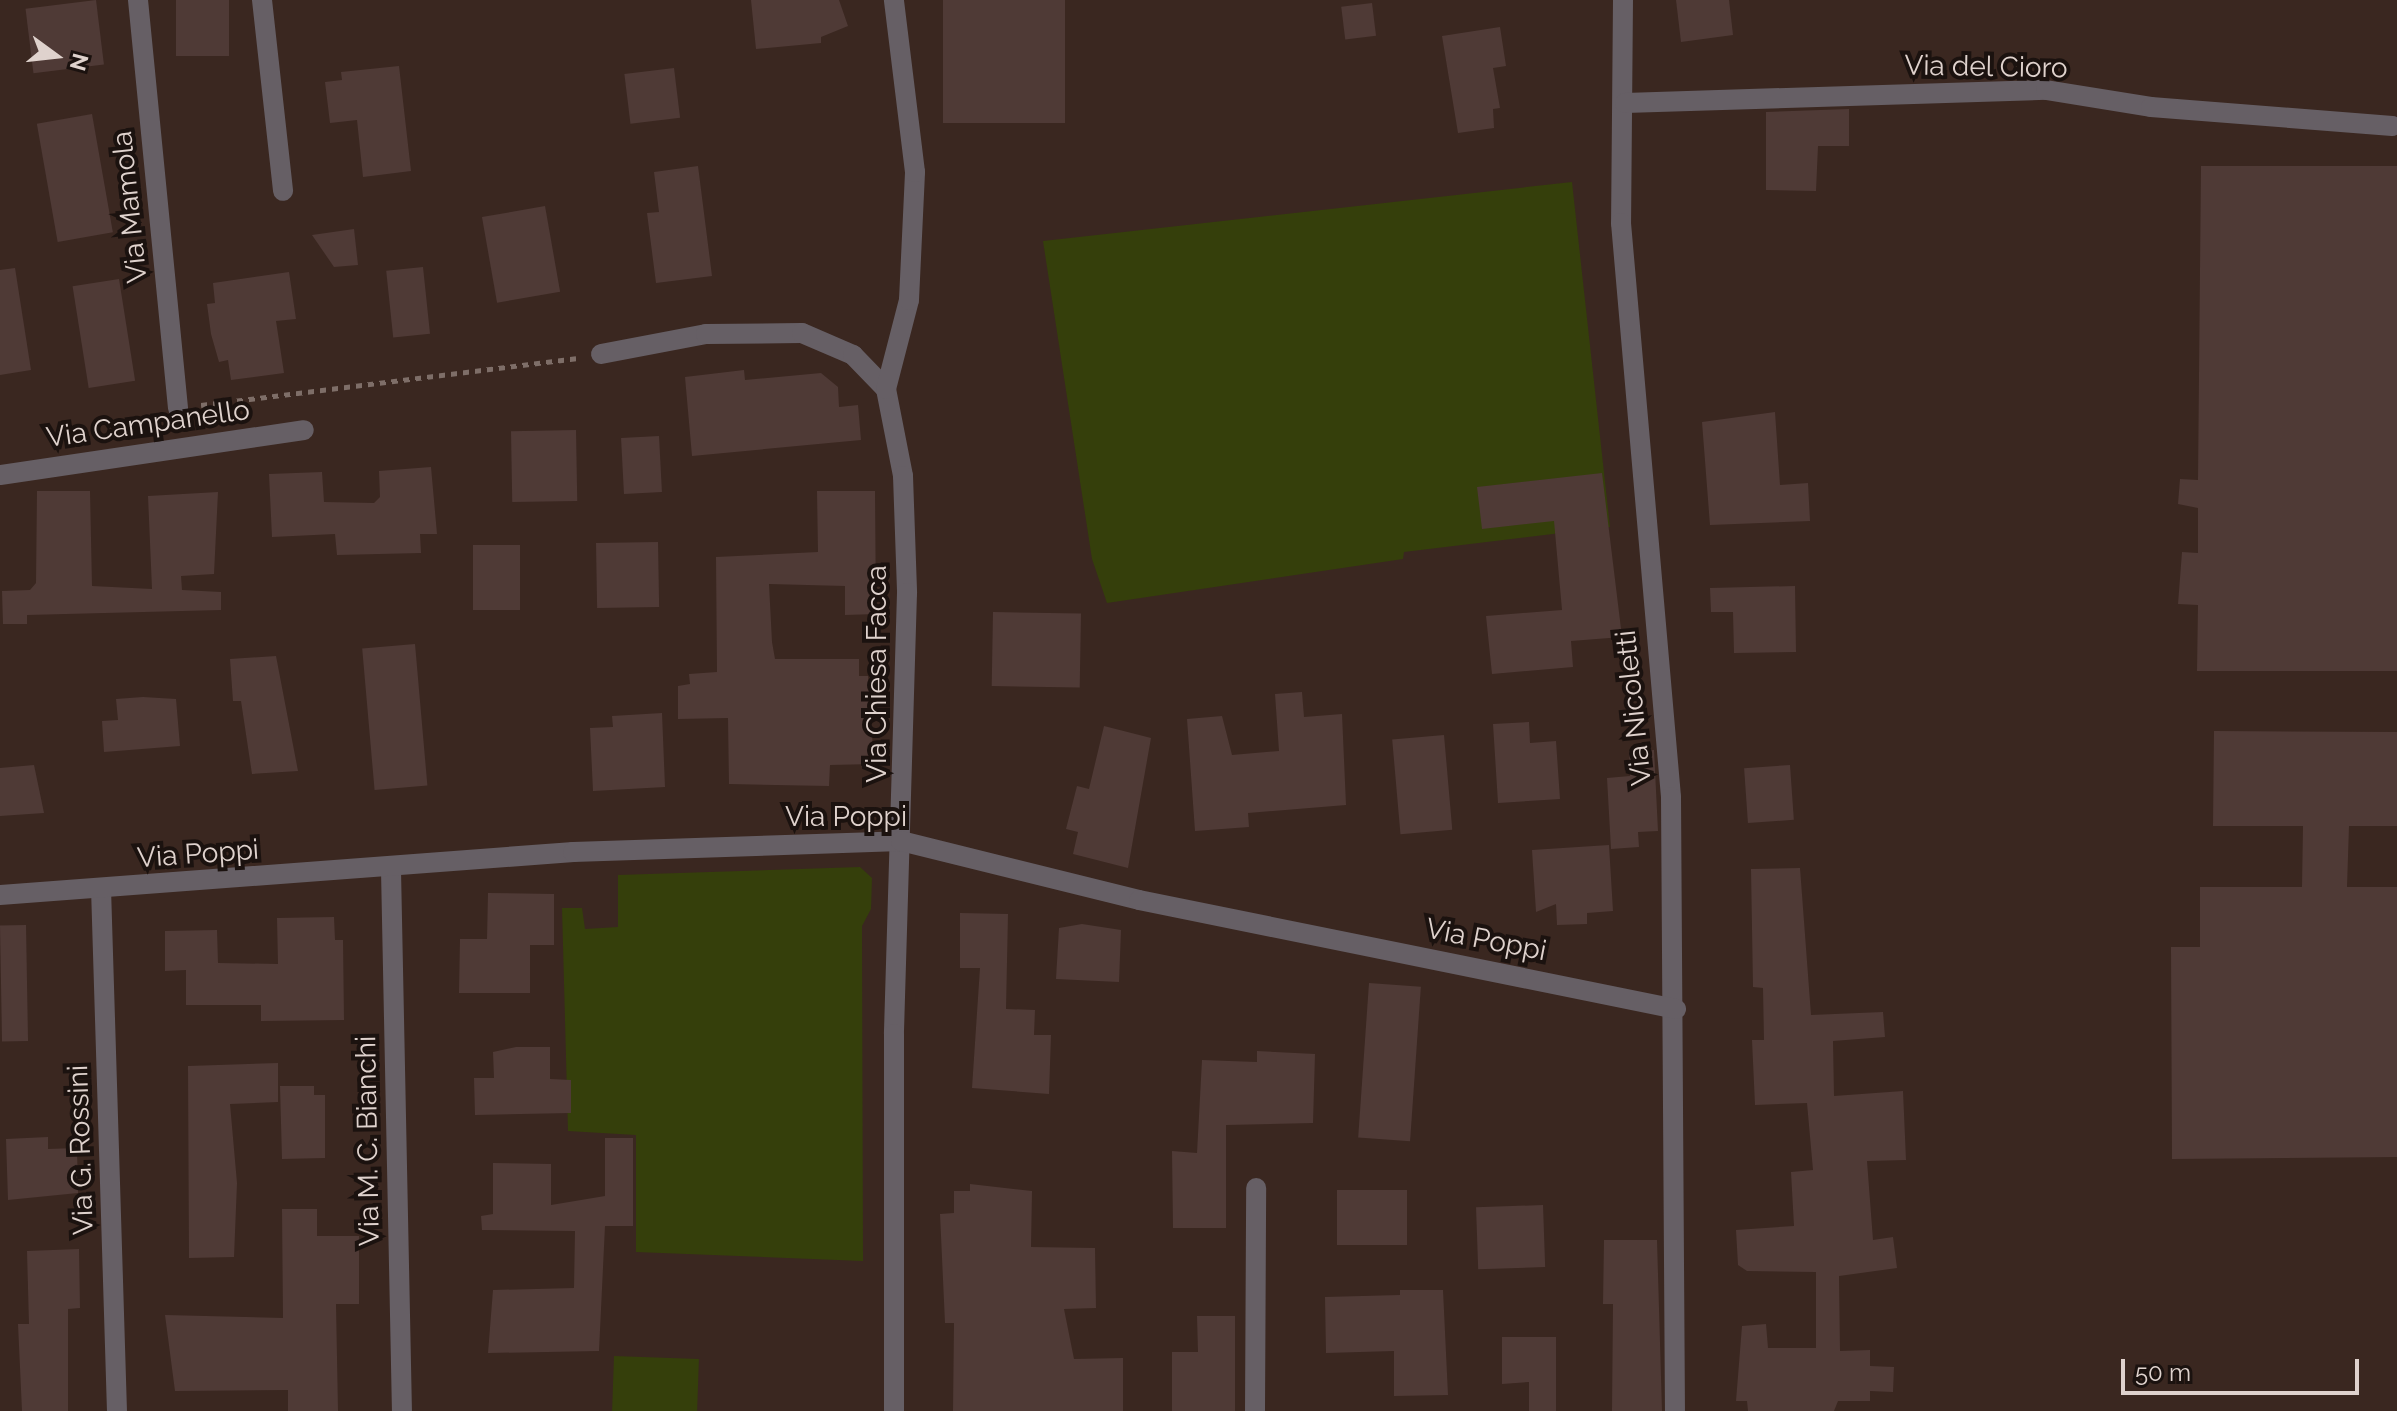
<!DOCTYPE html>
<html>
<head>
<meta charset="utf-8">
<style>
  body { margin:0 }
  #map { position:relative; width:2397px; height:1411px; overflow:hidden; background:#3a2720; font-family:Raleway,sans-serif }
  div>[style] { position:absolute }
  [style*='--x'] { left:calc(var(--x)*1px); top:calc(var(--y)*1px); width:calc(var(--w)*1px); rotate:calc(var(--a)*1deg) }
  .green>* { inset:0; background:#353f0b; transform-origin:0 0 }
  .building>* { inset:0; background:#4f3a36; transform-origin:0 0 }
  .path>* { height:5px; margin-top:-2.5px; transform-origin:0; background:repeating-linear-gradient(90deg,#7e6e68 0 6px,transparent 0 12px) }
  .street>* { height:20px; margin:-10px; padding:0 10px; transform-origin:10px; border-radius:10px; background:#665f65 }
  span { translate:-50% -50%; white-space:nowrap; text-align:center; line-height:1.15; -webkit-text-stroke:8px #1b120f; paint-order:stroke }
  .street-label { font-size:28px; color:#dfd2cd }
  .north { position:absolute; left:16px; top:16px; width:80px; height:80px; -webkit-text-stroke:6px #1b120f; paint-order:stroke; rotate:105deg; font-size:22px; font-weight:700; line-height:32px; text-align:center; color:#dfd2cd }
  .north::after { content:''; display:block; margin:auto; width:28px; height:36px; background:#dfd2cd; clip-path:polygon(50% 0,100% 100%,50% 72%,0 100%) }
  .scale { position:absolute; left:2121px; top:1359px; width:238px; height:36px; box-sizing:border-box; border:4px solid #dfd2cd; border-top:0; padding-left:10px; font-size:24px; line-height:28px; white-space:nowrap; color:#dfd2cd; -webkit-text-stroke:6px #1b120f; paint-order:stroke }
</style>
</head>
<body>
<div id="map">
  <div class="green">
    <i style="clip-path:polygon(1572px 182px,1610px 527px,1404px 552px,1403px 559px,1107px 603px,1092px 559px,1043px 241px)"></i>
    <i style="clip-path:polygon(860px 867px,872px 878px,871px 909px,862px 926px,863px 1261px,636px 1252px,636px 1135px,568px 1131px,562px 908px,582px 908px,585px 929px,618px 927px,618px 875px)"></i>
    <i style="left:614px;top:1356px;width:85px;height:55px;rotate:2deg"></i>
  </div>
  <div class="building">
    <i style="left:96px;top:0;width:65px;height:71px;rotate:83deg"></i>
    <i style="left:176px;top:0;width:53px;height:56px"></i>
    <i style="clip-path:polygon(751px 0,839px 0,848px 26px,821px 37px,821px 43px,756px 49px)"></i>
    <i style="left:943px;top:0;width:122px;height:123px"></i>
    <i style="clip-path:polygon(1676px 0,1729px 0,1733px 35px,1681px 42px)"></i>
    <i style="left:1372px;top:3px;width:33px;height:31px;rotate:83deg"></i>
    <i style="clip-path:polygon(1500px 27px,1506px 66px,1493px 68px,1500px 108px,1493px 109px,1494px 128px,1458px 133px,1442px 36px)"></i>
    <i style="clip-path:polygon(399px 66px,411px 171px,363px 177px,357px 120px,330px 123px,325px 82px,342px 80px,341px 72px)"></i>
    <i style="left:674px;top:68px;width:50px;height:50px;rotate:83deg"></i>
    <i style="clip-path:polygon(1849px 109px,1849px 146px,1818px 146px,1816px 191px,1766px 190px,1766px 112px)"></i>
    <i style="left:92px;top:114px;width:120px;height:56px;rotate:80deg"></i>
    <i style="clip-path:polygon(698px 166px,712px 276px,656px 283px,647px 213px,659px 212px,654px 172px)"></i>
    <i style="clip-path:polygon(2201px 166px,2397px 166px,2397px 671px,2197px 671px,2198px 605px,2178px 604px,2182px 552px,2198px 553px,2198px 508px,2178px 504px,2180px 479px,2198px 480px)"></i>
    <i style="left:545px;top:206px;width:87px;height:64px;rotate:80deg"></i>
    <i style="clip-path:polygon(354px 229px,358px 265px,334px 267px,312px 235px)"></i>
    <i style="left:423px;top:267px;width:67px;height:37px;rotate:84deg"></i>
    <i style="clip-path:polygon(15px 268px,31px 370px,0 375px,0 270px)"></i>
    <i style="clip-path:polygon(289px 272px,296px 319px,276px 321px,284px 373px,231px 380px,228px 360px,219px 362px,211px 334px,207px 304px,215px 303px,213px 283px)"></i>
    <i style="left:119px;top:279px;width:103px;height:47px;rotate:81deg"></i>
    <i style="clip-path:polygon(744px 370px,745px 380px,821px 373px,838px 387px,839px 407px,858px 405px,861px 440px,692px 456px,685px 377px)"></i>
    <i style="clip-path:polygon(1775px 412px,1780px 485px,1808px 483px,1810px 521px,1710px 525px,1702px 422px)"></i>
    <i style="left:576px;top:430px;width:71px;height:65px;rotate:89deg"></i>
    <i style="left:659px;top:436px;width:56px;height:38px;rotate:87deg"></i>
    <i style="clip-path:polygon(431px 467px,437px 534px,420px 534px,421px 553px,337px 555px,335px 534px,272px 537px,269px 474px,322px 472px,324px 502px,374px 503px,380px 497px,379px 471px)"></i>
    <i style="clip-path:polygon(1602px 473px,1622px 637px,1571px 641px,1573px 667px,1492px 674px,1486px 616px,1562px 610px,1554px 521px,1482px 529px,1477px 487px)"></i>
    <i style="clip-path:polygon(37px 491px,90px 491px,92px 586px,152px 589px,148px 496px,218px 492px,214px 574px,181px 576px,182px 590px,221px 592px,221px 610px,27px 615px,27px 624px,3px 624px,2px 591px,30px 590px,36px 583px)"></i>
    <i style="clip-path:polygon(817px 491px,875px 491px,876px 614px,845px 615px,845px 586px,769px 584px,772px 642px,775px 659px,859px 659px,859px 676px,868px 676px,874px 764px,830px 765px,829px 786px,729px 784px,728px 718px,678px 719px,678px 686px,690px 684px,689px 674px,717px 672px,716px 557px,818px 552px)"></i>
    <i style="left:658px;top:542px;width:65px;height:62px;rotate:89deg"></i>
    <i style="left:520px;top:545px;width:65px;height:47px;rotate:90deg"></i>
    <i style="clip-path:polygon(1795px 586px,1796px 652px,1734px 653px,1733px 612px,1711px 612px,1710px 588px)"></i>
    <i style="left:993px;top:612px;width:88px;height:74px;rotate:1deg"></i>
    <i style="left:415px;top:644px;width:142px;height:53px;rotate:85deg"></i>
    <i style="clip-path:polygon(276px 656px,298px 771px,252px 774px,241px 701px,233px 701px,230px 659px)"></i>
    <i style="clip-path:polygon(1302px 692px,1304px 717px,1342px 714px,1346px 805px,1248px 813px,1249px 827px,1195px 831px,1187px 719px,1222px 716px,1232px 755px,1279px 751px,1275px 694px)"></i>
    <i style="clip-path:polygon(143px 697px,176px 699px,180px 746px,104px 752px,102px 721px,118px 720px,116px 699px)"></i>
    <i style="clip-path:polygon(662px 713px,665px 787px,593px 791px,590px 728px,613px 727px,612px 716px)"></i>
    <i style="clip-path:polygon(1529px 722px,1530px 743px,1556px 741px,1560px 799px,1498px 803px,1493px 724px)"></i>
    <i style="clip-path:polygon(1104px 726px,1151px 738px,1128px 868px,1073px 854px,1078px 832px,1066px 829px,1077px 786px,1089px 789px)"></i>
    <i style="clip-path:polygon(2214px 731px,2397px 732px,2397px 826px,2349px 826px,2347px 887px,2397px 887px,2397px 1157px,2172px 1159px,2171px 947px,2200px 947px,2200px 887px,2302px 887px,2303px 826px,2213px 826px)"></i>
    <i style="left:1444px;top:735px;width:95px;height:52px;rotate:85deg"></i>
    <i style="clip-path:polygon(1654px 750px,1658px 831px,1638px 832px,1639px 847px,1611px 849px,1607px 778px,1630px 776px,1629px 751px)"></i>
    <i style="clip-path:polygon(34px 765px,44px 813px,0 816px,0 768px)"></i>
    <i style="left:1790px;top:765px;width:55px;height:46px;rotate:86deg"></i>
    <i style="clip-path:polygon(1609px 845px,1613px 911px,1587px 913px,1587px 924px,1557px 925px,1556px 904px,1536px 912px,1532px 850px)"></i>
    <i style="clip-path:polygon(1800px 868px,1811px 1015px,1883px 1012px,1885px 1037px,1833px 1041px,1834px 1096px,1903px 1091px,1906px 1160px,1867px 1161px,1873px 1240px,1893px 1237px,1897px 1268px,1839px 1276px,1840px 1351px,1870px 1350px,1870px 1366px,1894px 1367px,1893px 1392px,1870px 1391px,1870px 1401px,1838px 1401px,1834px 1411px,1748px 1411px,1747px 1401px,1736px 1401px,1742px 1326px,1766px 1324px,1768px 1348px,1816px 1348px,1816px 1272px,1747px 1271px,1738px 1265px,1736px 1230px,1794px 1226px,1791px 1172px,1813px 1170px,1807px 1103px,1755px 1105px,1752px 1040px,1764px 1040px,1763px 988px,1753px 987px,1751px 869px)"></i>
    <i style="clip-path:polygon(488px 893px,554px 894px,554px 945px,530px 945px,530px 993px,459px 993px,460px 939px,487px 939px)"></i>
    <i style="clip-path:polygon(960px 913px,1008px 914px,1006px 1009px,1035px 1010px,1034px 1035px,1051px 1035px,1049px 1094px,972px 1088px,980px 968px,960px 968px)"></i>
    <i style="clip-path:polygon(334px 917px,335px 940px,343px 940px,344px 1020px,261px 1021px,261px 1005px,186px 1005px,186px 970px,165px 971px,165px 931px,217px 930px,218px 963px,278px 964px,277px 918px)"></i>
    <i style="clip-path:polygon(1082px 924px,1121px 930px,1119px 982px,1056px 979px,1059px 928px)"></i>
    <i style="left:26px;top:925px;width:116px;height:26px;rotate:89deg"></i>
    <i style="left:1369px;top:983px;width:52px;height:155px;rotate:4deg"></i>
    <i style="clip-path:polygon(516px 1047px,550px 1047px,550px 1079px,571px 1080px,571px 1113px,475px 1115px,474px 1078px,494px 1078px,493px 1052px)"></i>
    <i style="clip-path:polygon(1257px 1051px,1315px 1054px,1313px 1123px,1226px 1125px,1226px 1228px,1173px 1228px,1172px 1151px,1197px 1153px,1202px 1060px,1257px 1062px)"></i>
    <i style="clip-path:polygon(278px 1063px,278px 1102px,230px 1104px,237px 1183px,234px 1257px,189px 1258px,188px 1066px)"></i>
    <i style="clip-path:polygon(280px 1086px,314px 1086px,314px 1095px,325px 1095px,325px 1158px,282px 1159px)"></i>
    <i style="clip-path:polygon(48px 1137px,48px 1149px,77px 1148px,78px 1193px,8px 1200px,6px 1139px)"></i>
    <i style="clip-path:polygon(605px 1138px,633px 1138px,633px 1226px,605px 1226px,599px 1351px,488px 1353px,493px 1290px,574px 1288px,575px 1231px,482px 1230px,481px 1216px,493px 1214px,493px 1163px,551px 1164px,551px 1205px,605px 1196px)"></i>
    <i style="clip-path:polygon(970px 1184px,1032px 1191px,1031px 1247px,1095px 1248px,1096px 1308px,1064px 1309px,1074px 1359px,1123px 1358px,1123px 1411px,953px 1411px,954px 1323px,945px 1323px,940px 1214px,954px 1213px,954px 1191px,970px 1191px)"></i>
    <i style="left:1407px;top:1190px;width:55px;height:70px;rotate:90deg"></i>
    <i style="left:1543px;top:1205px;width:62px;height:67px;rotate:88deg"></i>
    <i style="clip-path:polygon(282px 1209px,317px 1209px,317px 1236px,359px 1236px,359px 1304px,336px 1304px,338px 1411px,288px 1411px,288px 1390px,175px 1391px,165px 1315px,283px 1318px)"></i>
    <i style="clip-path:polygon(1604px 1240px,1657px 1240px,1662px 1411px,1612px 1411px,1613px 1304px,1603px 1304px)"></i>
    <i style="clip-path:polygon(79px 1249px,80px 1308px,68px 1309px,68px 1411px,22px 1411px,18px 1324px,29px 1324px,27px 1251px)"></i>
    <i style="clip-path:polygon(1400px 1290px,1443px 1290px,1448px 1395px,1394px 1396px,1394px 1351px,1326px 1353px,1325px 1297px,1400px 1295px)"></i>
    <i style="clip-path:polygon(1197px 1316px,1235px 1316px,1235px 1411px,1172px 1411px,1172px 1352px,1198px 1352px)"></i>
    <i style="clip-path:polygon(1502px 1337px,1556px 1337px,1556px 1411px,1529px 1411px,1529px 1382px,1502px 1384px)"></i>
  </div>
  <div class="path">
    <i style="--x:201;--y:405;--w:378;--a:-7.1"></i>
  </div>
  <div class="street">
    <i style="--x:138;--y:0;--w:410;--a:84.4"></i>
    <i style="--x:262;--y:0;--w:192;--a:83.7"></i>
    <i style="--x:1623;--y:0;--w:223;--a:90.5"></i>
    <i style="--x:1621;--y:223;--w:576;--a:85.02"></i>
    <i style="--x:1671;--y:797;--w:614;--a:89.63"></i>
    <i style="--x:1625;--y:103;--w:421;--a:-1.8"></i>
    <i style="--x:2046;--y:90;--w:106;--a:9.2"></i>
    <i style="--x:2151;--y:107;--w:242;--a:4.5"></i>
    <i style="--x:601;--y:354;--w:107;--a:-10.8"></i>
    <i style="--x:706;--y:334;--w:96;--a:-0.6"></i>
    <i style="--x:802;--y:333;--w:56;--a:23.3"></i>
    <i style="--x:853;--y:355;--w:47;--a:45.9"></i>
    <i style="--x:886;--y:389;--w:89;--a:78.9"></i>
    <i style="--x:903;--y:476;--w:117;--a:88"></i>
    <i style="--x:907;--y:593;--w:441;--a:91.7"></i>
    <i style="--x:894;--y:1034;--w:377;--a:90"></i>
    <i style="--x:886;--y:389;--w:92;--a:-75.5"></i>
    <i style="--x:909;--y:300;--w:128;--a:-87.3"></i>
    <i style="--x:915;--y:172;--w:173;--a:-97"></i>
    <i style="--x:0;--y:475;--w:307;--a:-8.4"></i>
    <i style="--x:391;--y:870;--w:541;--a:88.84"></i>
    <i style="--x:101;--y:888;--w:523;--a:88.25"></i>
    <i style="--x:0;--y:895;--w:575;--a:-4.29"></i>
    <i style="--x:573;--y:852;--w:328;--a:-1.9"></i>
    <i style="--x:901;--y:841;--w:245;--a:13.9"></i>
    <i style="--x:1139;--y:900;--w:548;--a:11.47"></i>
    <i style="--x:1255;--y:1411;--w:223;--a:-89.7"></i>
  </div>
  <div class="street-label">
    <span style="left:1986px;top:67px;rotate:1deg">Via del Cioro</span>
    <span style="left:130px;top:207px;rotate:-96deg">Via Mamola</span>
    <span style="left:148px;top:424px;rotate:-8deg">Via Campanello</span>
    <span style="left:877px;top:674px;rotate:-90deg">Via Chiesa Facca</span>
    <span style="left:1634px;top:708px;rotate:-96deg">Via Nicoletti</span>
    <span style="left:846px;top:817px">Via Poppi</span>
    <span style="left:198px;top:854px;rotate:-4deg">Via Poppi</span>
    <span style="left:1486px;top:940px;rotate:11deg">Via Poppi</span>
    <span style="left:368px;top:1141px;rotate:-91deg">Via M. C. Bianchi</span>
    <span style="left:81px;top:1150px;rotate:-92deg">Via G. Rossini</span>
  </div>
  <div class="north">N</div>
  <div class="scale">50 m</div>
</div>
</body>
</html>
